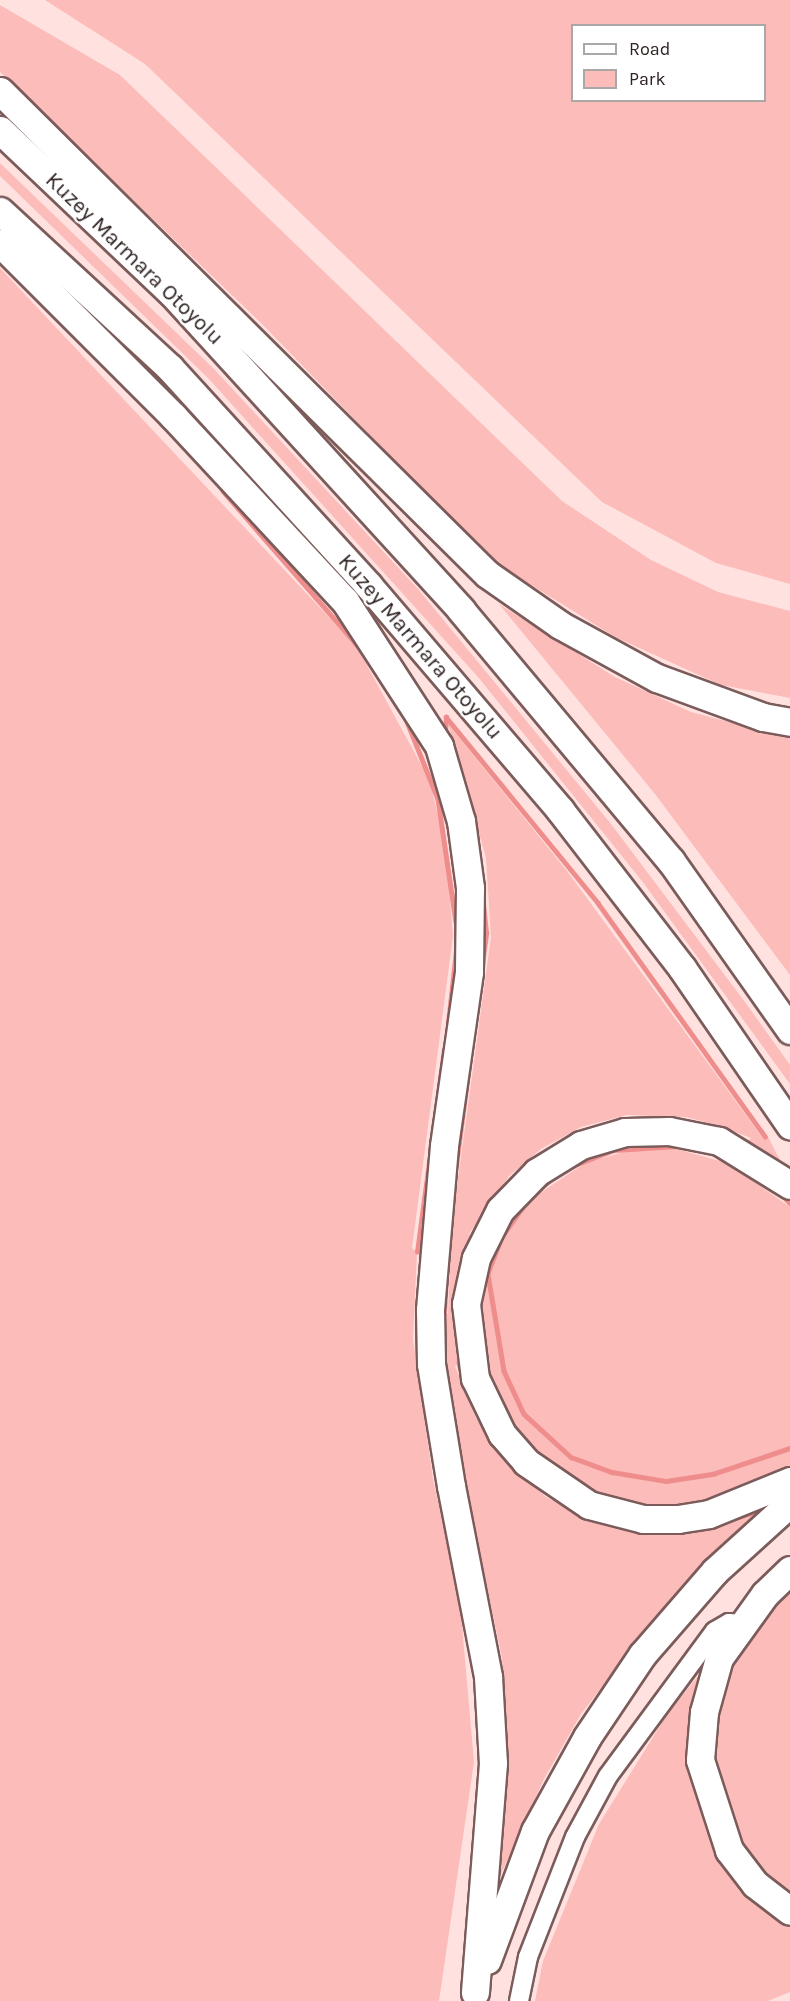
<!DOCTYPE html>
<html>
<head>
<meta charset="utf-8">
<style>
  body { margin:0 }
  #map { position:relative; width:790px; height:2001px; overflow:hidden; background:#ffe2e0; font-family:Karla,sans-serif }
  div>[style] { position:absolute }
  [style*='--x'] { left:calc(var(--x)*1px); top:calc(var(--y)*1px); width:calc(var(--w)*1px); rotate:calc(var(--a)*1deg) }
  .green>* { inset:0; background:#fcbcb9 }
  .stream>* { height:4.5px; margin:-2.25px; padding:0 2.25px; transform-origin:2.25px; border-radius:2.25px; background:#ee8d8c }
  .roads { filter:drop-shadow(2px 0 #7b5c5b) drop-shadow(-2px 0 #7b5c5b) drop-shadow(0 2px #7b5c5b) drop-shadow(0 -2px #7b5c5b) }
  .minor>* { height:18px; margin:-9px; padding:0 9px; transform-origin:9px; border-radius:9px; background:#fff }
  .highway>* { height:27px; margin:-13.5px; padding:0 13.5px; transform-origin:13.5px; border-radius:13.5px; background:#fff }
  span { translate:-50% -50%; white-space:nowrap; text-align:center; line-height:1.15; -webkit-text-stroke:4.5px #fff; paint-order:stroke }
  .street-label { font-size:22px; color:#2f2222 }
  .legend { position:absolute; left:571px; top:24px; width:195px; height:78px; box-sizing:border-box; background:#fff; border:2px solid #aca7a7; margin:0; padding:8px 10px; list-style:none; font-size:18px; color:#2f2222 }
  .legend li { display:flex; align-items:center; gap:12px; height:30px }
  .legend b { width:30px; border:2px solid #aca7a7 }
</style>
</head>
<body>
<div id="map">
  <div class="green">
    <i style="clip-path:polygon(evenodd,45px 0,790px 0,790px 584px,716px 563px,602px 502px,145px 64px,45px 0,572px 26px,764px 26px,764px 100px,572px 100px,572px 26px)"></i>
    <i style="clip-path:polygon(0 5px,120px 75px,562px 501px,651px 560px,718px 592px,790px 611px,790px 698px,721px 685px,615px 637px,491px 560px,263px 325px,0 72px)"></i>
    <i style="clip-path:polygon(0 163px,213px 368px,418px 589px,611px 824px,745px 1002px,790px 1065px,790px 1084px,642px 881px,478px 677px,208px 378px,0 176px)"></i>
    <i style="clip-path:polygon(0 268px,357px 647px,430px 781px,446px 851px,453px 936px,412px 1248px,417px 1252px,413px 1339px,433px 1479px,460px 1603px,474px 1762px,439px 2001px,0 2001px)"></i>
    <i style="clip-path:polygon(499px 604px,615px 677px,691px 712px,790px 738px,790px 975px,655px 794px)"></i>
    <i style="clip-path:polygon(448px 724px,567px 871px,762px 1137px,767px 1135px,781px 1162px,748px 1142px,751px 1138px,720px 1126px,686px 1117px,627px 1115px,581px 1127px,541px 1149px,509px 1176px,469px 1234px,474px 1237px,460px 1362px,455px 1366px,476px 1418px,503px 1458px,546px 1497px,596px 1522px,671px 1533px,705px 1530px,754px 1515px,669px 1601px,581px 1714px,544px 1779px,493px 1892px,507px 1726px,502px 1658px,452px 1420px,441px 1314px,448px 1314px,452px 1222px,491px 937px,486px 858px)"></i>
    <i style="clip-path:polygon(673px 1148px,727px 1163px,790px 1207px,790px 1467px,702px 1504px,664px 1508px,589px 1491px,545px 1462px,512px 1427px,486px 1379px,480px 1317px,486px 1266px,491px 1267px,508px 1231px,534px 1197px,585px 1163px,631px 1150px)"></i>
    <i style="clip-path:polygon(790px 1581px,790px 1897px,750px 1858px,727px 1822px,710px 1767px,712px 1720px,726px 1670px)"></i>
    <i style="clip-path:polygon(711px 1660px,695px 1773px,706px 1829px,729px 1868px,765px 1908px,790px 1926px,790px 1992px,768px 2001px,535px 2001px,543px 1961px,599px 1824px,668px 1713px)"></i>
  </div>
  <div class="stream">
    <i style="--x:223;--y:491;--w:207;--a:48.9"></i>
    <i style="--x:406;--y:719;--w:86;--a:68.2"></i>
    <i style="--x:438;--y:799;--w:124;--a:81.7"></i>
    <i style="--x:445;--y:732;--w:15;--a:-86"></i>
    <i style="--x:446;--y:717;--w:240;--a:50.7"></i>
    <i style="--x:598;--y:903;--w:287;--a:54.4"></i>
    <i style="--x:448;--y:1023;--w:72;--a:-83.7"></i>
    <i style="--x:734;--y:1135;--w:16;--a:27"></i>
    <i style="--x:535;--y:1158;--w:54;--a:-29.9"></i>
    <i style="--x:456;--y:1165;--w:234;--a:-82.6"></i>
    <i style="--x:486;--y:933;--w:109;--a:-95.8"></i>
    <i style="--x:572;--y:1166;--w:45;--a:-20.9"></i>
    <i style="--x:614;--y:1150;--w:63;--a:-3.6"></i>
    <i style="--x:507;--y:1184;--w:18;--a:-45"></i>
    <i style="--x:535;--y:1192;--w:28;--a:-38"></i>
    <i style="--x:781;--y:1194;--w:13;--a:45"></i>
    <i style="--x:526;--y:1203;--w:42;--a:125.2"></i>
    <i style="--x:502;--y:1237;--w:40;--a:111"></i>
    <i style="--x:488;--y:1274;--w:98;--a:80.6"></i>
    <i style="--x:504;--y:1371;--w:47;--a:65.1"></i>
    <i style="--x:524;--y:1414;--w:64;--a:42.5"></i>
    <i style="--x:571;--y:1457;--w:44;--a:20.1"></i>
    <i style="--x:612;--y:1472;--w:55;--a:9.5"></i>
    <i style="--x:666;--y:1481;--w:48;--a:-8.5"></i>
    <i style="--x:713;--y:1474;--w:81;--a:-18.7"></i>
    <i style="--x:472;--y:1236;--w:21;--a:-62"></i>
    <i style="--x:417;--y:1252;--w:204;--a:-82.4"></i>
    <i style="--x:444;--y:1314;--w:39;--a:-87"></i>
    <i style="--x:459;--y:1363;--w:11;--a:75"></i>
    <i style="--x:545;--y:1491;--w:22;--a:34"></i>
    <i style="--x:725;--y:1521;--w:37;--a:-17"></i>
  </div>
  <div class="roads">
    <div class="minor">
      <i style="--x:519;--y:2001;--w:45;--a:-78.4"></i>
      <i style="--x:528;--y:1957;--w:129;--a:-68.6"></i>
      <i style="--x:575;--y:1837;--w:69;--a:-61.6"></i>
      <i style="--x:608;--y:1776;--w:180;--a:-53.6"></i>
      <i style="--x:715;--y:1631;--w:16;--a:-30"></i>
      <i style="--x:729;--y:1623;--w:14;--a:4"></i>
    </div>
    <div class="highway">
      <i style="--x:0;--y:91;--w:686;--a:44.76"></i>
      <i style="--x:487;--y:574;--w:89;--a:34.9"></i>
      <i style="--x:560;--y:625;--w:111;--a:28.7"></i>
      <i style="--x:657;--y:678;--w:113;--a:20.2"></i>
      <i style="--x:763;--y:717;--w:27;--a:10"></i>
      <i style="--x:0;--y:130;--w:237;--a:43.5"></i>
      <i style="--x:172;--y:293;--w:429;--a:47.6"></i>
      <i style="--x:461;--y:610;--w:327;--a:50.1"></i>
      <i style="--x:671;--y:861;--w:207;--a:54.8"></i>
      <i style="--x:0;--y:211;--w:231;--a:42.7"></i>
      <i style="--x:170;--y:368;--w:294;--a:47.6"></i>
      <i style="--x:368;--y:585;--w:296;--a:49.5"></i>
      <i style="--x:560;--y:810;--w:200;--a:52.3"></i>
      <i style="--x:682;--y:968;--w:191;--a:55.5"></i>
      <i style="--x:0;--y:243;--w:245;--a:45"></i>
      <i style="--x:173;--y:416;--w:253;--a:47.1"></i>
      <i style="--x:345;--y:601;--w:173;--a:57"></i>
      <i style="--x:439;--y:746;--w:78;--a:73.7"></i>
      <i style="--x:461;--y:821;--w:68;--a:82.3"></i>
      <i style="--x:470;--y:888;--w:84;--a:90.7"></i>
      <i style="--x:469;--y:972;--w:176;--a:98.2"></i>
      <i style="--x:444;--y:1146;--w:165;--a:94.9"></i>
      <i style="--x:430;--y:1310;--w:54;--a:88.9"></i>
      <i style="--x:431;--y:1364;--w:124;--a:80.7"></i>
      <i style="--x:451;--y:1486;--w:195;--a:79"></i>
      <i style="--x:488;--y:1677;--w:86;--a:86.7"></i>
      <i style="--x:493;--y:1763;--w:230;--a:94.5"></i>
      <i style="--x:790;--y:1185;--w:84;--a:-148.2"></i>
      <i style="--x:719;--y:1141;--w:51;--a:-168.7"></i>
      <i style="--x:669;--y:1131;--w:44;--a:178.7"></i>
      <i style="--x:625;--y:1132;--w:46;--a:163.5"></i>
      <i style="--x:581;--y:1145;--w:52;--a:148.5"></i>
      <i style="--x:537;--y:1172;--w:53;--a:134.2"></i>
      <i style="--x:500;--y:1210;--w:54;--a:116.6"></i>
      <i style="--x:476;--y:1258;--w:47;--a:102.3"></i>
      <i style="--x:466;--y:1304;--w:75;--a:83.1"></i>
      <i style="--x:475;--y:1378;--w:62;--a:64.3"></i>
      <i style="--x:502;--y:1434;--w:37;--a:49"></i>
      <i style="--x:526;--y:1462;--w:76;--a:34.3"></i>
      <i style="--x:589;--y:1505;--w:56;--a:14.5"></i>
      <i style="--x:643;--y:1519;--w:35;--a:0"></i>
      <i style="--x:678;--y:1519;--w:31;--a:-9"></i>
      <i style="--x:709;--y:1514;--w:87;--a:-22.2"></i>
      <i style="--x:790;--y:1570;--w:35;--a:136"></i>
      <i style="--x:765;--y:1594;--w:79;--a:125.7"></i>
      <i style="--x:719;--y:1658;--w:56;--a:105.5"></i>
      <i style="--x:704;--y:1712;--w:48;--a:94.8"></i>
      <i style="--x:700;--y:1760;--w:95;--a:72.1"></i>
      <i style="--x:729;--y:1850;--w:43;--a:52.6"></i>
      <i style="--x:755;--y:1884;--w:44;--a:37.6"></i>
      <i style="--x:487;--y:1960;--w:138;--a:-69.6"></i>
      <i style="--x:535;--y:1831;--w:107;--a:-61"></i>
      <i style="--x:587;--y:1737;--w:99;--a:-56.1"></i>
      <i style="--x:642;--y:1655;--w:111;--a:-49"></i>
      <i style="--x:715;--y:1571;--w:101;--a:-42.2"></i>
    </div>
  </div>
  <div class="street-label">
    <span style="left:134px;top:259px;rotate:44deg">Kuzey Marmara Otoyolu</span>
    <span style="left:420px;top:647px;rotate:49deg">Kuzey Marmara Otoyolu</span>
  </div>
  <ul class="legend">
  <li><b style="height:8px;background:#fff"></b>Road</li>
  <li><b style="height:16px;background:#fcbcb9"></b>Park</li>
  </ul>
</div>
</body>
</html>
